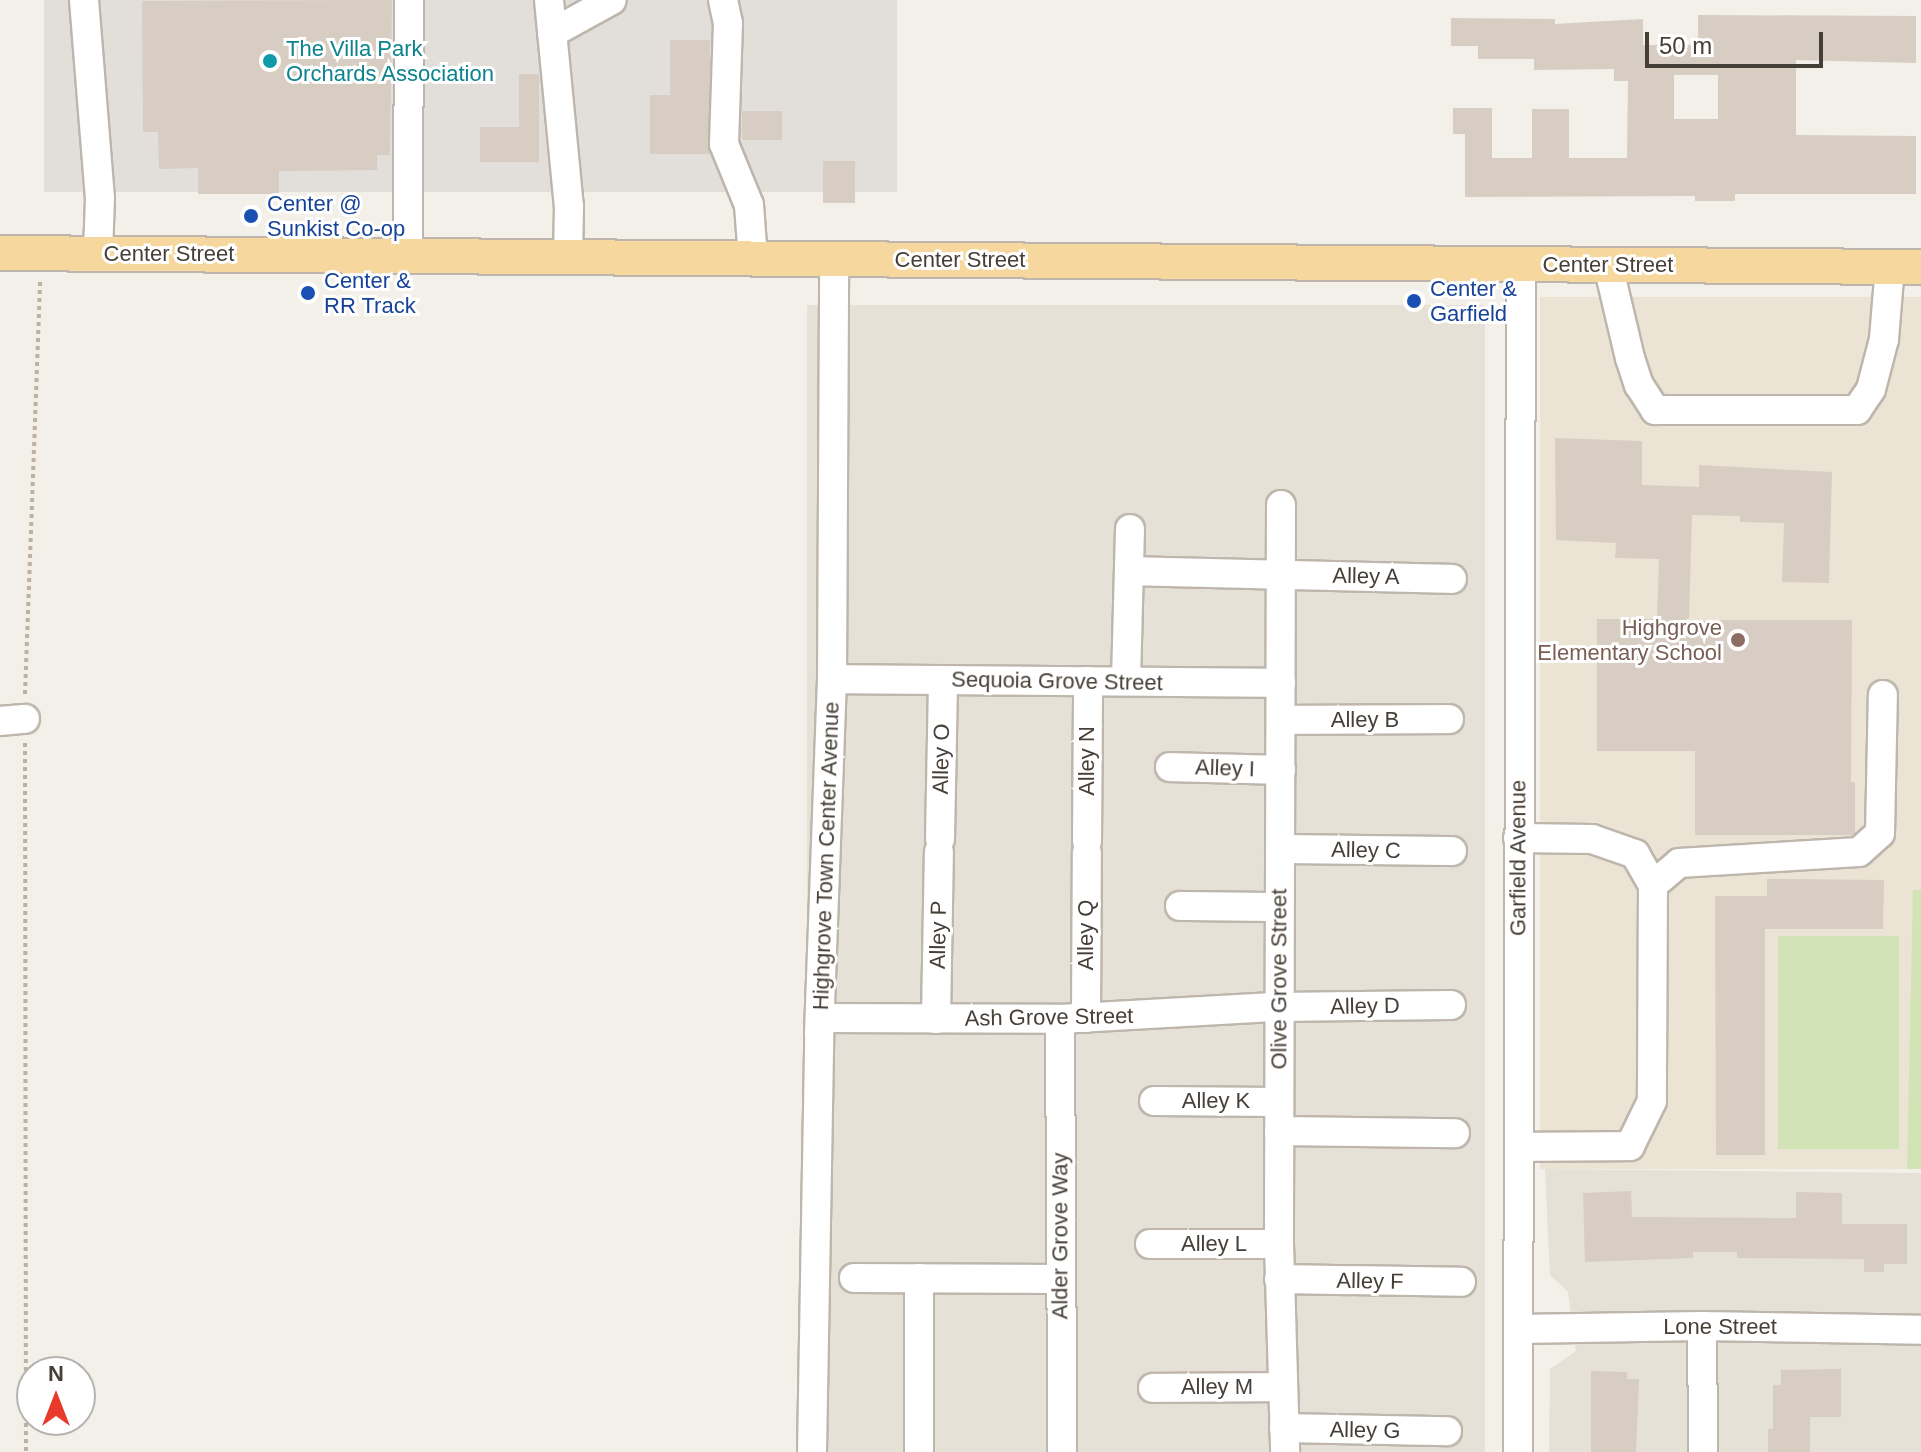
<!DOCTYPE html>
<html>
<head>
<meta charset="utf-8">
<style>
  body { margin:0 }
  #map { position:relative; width:1921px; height:1452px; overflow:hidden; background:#f3efe9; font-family:Arial,sans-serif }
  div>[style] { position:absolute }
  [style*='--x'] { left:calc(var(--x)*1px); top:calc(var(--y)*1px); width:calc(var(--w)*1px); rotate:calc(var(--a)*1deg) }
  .residential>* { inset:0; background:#e6e1d7; transform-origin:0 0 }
  .industrial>* { inset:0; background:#e2deda; transform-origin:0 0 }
  .education>* { inset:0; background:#ebe3d4; transform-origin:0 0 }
  .green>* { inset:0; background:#d2e4b5; transform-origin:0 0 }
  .building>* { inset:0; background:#d7cdc2; transform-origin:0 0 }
  .path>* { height:4px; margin-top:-2px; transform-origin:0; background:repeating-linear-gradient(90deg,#beb19e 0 4px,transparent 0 8px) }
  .roads { filter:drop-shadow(2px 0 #beb6ac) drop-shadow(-2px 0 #beb6ac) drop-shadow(0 2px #beb6ac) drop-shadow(0 -2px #beb6ac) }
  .minor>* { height:28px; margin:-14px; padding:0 14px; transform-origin:14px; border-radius:14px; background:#fff }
  .major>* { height:34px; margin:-17px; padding:0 17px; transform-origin:17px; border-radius:17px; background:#f6d79e }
  .dots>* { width:22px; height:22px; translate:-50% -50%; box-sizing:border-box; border:4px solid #fff; border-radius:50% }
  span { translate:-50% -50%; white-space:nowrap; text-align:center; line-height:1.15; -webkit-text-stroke:6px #fff; paint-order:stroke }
  .culture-label { font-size:22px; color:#0d838f }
  .left { translate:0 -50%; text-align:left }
  .transit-label { font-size:22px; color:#164399 }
  .street-label { font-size:22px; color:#463f38 }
  .education-label { font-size:22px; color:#785e54 }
  .right { translate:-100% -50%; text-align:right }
  .north { position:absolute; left:16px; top:1356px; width:80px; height:80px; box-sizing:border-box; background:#fff; border:2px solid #b5b2af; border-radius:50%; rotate:0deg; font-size:22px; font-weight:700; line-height:32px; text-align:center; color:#463f38 }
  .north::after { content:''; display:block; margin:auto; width:28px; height:36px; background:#e83a2a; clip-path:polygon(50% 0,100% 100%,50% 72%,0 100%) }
  .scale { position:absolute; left:1645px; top:32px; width:178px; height:36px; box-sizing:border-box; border:4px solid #463f38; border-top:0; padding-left:10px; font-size:24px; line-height:28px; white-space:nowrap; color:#463f38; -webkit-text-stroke:6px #fff; paint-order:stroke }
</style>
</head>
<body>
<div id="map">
  <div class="residential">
    <i style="left:807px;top:305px;width:678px;height:1147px"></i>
    <i style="clip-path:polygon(1545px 1169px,1921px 1173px,1921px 1452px,1549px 1452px,1550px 1369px,1576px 1351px,1568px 1292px,1550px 1275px)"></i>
  </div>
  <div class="industrial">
    <i style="left:44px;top:0;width:853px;height:192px"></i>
  </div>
  <div class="education">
    <i style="left:1540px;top:297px;width:381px;height:872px"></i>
  </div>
  <div class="green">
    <i style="clip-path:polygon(1913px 890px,1921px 890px,1921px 1169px,1907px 1169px)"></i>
    <i style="left:1778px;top:936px;width:121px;height:213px"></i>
  </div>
  <div class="building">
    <i style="clip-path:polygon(392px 0,390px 155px,377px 155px,377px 170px,279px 171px,279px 194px,198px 194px,198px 168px,159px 169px,158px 132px,143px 132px,142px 1px)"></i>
    <i style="clip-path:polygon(evenodd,1698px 15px,1916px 16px,1916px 63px,1796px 60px,1796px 135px,1916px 136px,1916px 194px,1735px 194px,1735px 201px,1695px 201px,1695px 196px,1465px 197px,1465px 134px,1453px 134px,1453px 108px,1492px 108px,1492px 158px,1532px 158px,1532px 109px,1569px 109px,1569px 158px,1627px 158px,1628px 81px,1614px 81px,1614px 69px,1534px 70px,1534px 59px,1478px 59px,1478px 46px,1451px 46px,1451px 18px,1555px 19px,1555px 24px,1643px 19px,1643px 45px,1698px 45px,1698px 15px,1674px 75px,1718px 75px,1718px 119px,1674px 119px,1674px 75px)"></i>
    <i style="clip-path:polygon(670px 40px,710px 40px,710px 154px,650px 154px,650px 95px,670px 95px)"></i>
    <i style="clip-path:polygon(519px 74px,539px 74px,539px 162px,480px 162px,480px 127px,519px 127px)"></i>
    <i style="left:742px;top:111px;width:40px;height:29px"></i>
    <i style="left:823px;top:161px;width:32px;height:42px"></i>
    <i style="clip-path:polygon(1555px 438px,1642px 441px,1642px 485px,1699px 487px,1699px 465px,1832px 472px,1829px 583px,1782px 582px,1784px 523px,1740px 522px,1740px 516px,1692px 515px,1689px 620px,1852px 620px,1851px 782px,1855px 782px,1855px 833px,1852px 835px,1695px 835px,1695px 751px,1597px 751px,1597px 619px,1657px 619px,1659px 559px,1615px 558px,1616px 543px,1556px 540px)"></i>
    <i style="clip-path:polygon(1767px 879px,1884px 880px,1883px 929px,1765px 929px,1765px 1155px,1716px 1155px,1715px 896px,1767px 896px)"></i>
    <i style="clip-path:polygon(1631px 1191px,1632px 1217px,1796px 1218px,1796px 1192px,1842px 1193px,1842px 1224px,1907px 1224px,1907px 1264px,1884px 1264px,1884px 1272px,1864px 1272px,1864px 1259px,1737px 1258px,1737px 1252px,1693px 1252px,1693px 1258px,1585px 1262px,1583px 1193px)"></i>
    <i style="clip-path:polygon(1841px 1369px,1841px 1417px,1810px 1417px,1810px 1452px,1768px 1452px,1768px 1429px,1773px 1429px,1773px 1385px,1781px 1385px,1781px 1370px)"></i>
    <i style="clip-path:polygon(1591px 1371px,1627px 1372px,1627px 1379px,1639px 1379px,1636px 1452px,1591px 1452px)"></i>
  </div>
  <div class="path">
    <i style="--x:25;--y:694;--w:415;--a:-87.9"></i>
    <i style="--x:25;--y:743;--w:709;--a:89.92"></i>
  </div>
  <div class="roads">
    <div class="minor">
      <i style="--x:84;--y:0;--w:199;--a:85.4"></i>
      <i style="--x:100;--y:198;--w:55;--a:92.1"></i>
      <i style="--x:549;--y:0;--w:207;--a:84.5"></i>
      <i style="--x:569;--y:206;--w:51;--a:91.1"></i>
      <i style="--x:723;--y:0;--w:24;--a:78"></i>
      <i style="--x:728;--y:23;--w:121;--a:91.9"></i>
      <i style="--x:724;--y:144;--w:66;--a:67.7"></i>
      <i style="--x:749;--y:205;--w:54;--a:85.8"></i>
      <i style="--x:552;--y:33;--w:68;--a:-28.8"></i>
      <i style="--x:408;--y:256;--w:256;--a:-89.8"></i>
      <i style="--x:1608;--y:265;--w:96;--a:76.7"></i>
      <i style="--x:1630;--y:358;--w:28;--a:72"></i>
      <i style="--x:1639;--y:385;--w:30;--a:57"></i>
      <i style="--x:1655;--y:410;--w:202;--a:0"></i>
      <i style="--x:1857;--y:410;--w:25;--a:-56"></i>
      <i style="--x:1871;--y:389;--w:52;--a:-75.4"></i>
      <i style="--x:1884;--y:339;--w:73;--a:-85.3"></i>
      <i style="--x:1281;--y:505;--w:739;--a:90.16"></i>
      <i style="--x:1279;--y:1244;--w:208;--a:88.3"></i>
      <i style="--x:1130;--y:571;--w:322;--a:1.4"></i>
      <i style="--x:832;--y:679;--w:449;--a:0.5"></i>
      <i style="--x:1126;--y:681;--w:152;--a:-88.5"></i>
      <i style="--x:1281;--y:720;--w:168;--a:-0.3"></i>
      <i style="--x:0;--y:721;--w:25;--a:-5"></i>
      <i style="--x:1170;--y:767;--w:111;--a:1.5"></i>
      <i style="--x:1518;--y:838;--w:74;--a:0.8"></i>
      <i style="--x:1592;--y:839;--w:46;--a:19.2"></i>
      <i style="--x:1635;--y:854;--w:36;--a:60"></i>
      <i style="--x:1653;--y:885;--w:216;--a:90.3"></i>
      <i style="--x:1652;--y:1101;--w:50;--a:116.1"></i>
      <i style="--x:1630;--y:1146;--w:111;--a:179.5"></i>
      <i style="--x:940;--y:839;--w:159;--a:-88.9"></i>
      <i style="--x:1087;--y:841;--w:160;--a:-89.6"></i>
      <i style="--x:1280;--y:849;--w:172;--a:0.7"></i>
      <i style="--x:1653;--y:885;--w:34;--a:-40"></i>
      <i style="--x:1679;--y:863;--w:180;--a:-3.5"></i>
      <i style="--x:1859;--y:852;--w:28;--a:-42"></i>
      <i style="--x:1880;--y:833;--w:138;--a:-88.8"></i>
      <i style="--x:1180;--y:906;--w:99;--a:0.6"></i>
      <i style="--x:820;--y:1018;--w:240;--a:0.2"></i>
      <i style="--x:1060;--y:1019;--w:218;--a:-3.2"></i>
      <i style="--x:1278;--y:1007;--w:173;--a:-0.7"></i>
      <i style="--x:1086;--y:1018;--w:165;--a:-89.7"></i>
      <i style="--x:936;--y:1019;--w:167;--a:-89"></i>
      <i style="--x:1060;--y:1019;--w:433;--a:89.7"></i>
      <i style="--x:1154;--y:1101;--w:125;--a:0.5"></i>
      <i style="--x:1279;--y:1131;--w:176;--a:0.7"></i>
      <i style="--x:1150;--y:1244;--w:129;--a:0"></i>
      <i style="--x:854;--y:1278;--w:206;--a:0.3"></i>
      <i style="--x:919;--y:1278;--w:174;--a:90"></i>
      <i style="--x:1279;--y:1279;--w:182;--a:0.9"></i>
      <i style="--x:1702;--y:1326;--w:126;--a:89.5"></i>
      <i style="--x:1518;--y:1329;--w:184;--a:-0.9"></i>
      <i style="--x:1702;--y:1326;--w:219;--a:1"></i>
      <i style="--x:1153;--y:1388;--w:128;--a:-0.4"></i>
      <i style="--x:1284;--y:1428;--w:163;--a:1.1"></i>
      <i style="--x:812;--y:1452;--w:419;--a:-89"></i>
      <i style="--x:819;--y:1033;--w:354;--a:-87.9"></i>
      <i style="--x:832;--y:679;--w:420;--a:-89.7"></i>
      <i style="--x:1518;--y:1452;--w:1187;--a:-89.86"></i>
    </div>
    <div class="major">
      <i style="--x:0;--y:253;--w:1921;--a:0.42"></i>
    </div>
  </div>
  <div class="dots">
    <i style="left:270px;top:61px;background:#0f9aa8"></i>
    <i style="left:251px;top:216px;background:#1a4fb4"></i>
    <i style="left:308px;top:293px;background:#1a4fb4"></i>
    <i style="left:1414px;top:301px;background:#1a4fb4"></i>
    <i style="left:1738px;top:640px;background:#8d6e63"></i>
  </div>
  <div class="culture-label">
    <span class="left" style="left:286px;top:61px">The Villa Park<br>Orchards Association</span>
  </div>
  <div class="transit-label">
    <span class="left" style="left:267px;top:216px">Center @<br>Sunkist Co-op</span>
    <span class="left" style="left:324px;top:293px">Center &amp;<br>RR Track</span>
    <span class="left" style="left:1430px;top:301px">Center &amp;<br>Garfield</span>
  </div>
  <div class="street-label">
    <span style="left:169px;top:254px">Center Street</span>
    <span style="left:960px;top:260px">Center Street</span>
    <span style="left:1608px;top:265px">Center Street</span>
    <span style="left:1366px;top:576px;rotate:1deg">Alley A</span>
    <span style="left:1057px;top:681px;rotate:1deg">Sequoia Grove Street</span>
    <span style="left:1365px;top:720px">Alley B</span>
    <span style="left:941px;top:759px;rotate:-89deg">Alley O</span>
    <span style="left:1087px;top:761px;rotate:-90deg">Alley N</span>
    <span style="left:1225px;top:768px;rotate:2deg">Alley I</span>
    <span style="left:1366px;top:850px;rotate:1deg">Alley C</span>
    <span style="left:826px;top:856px;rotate:-88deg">Highgrove Town Center Avenue</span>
    <span style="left:1518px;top:858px;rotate:-90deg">Garfield Avenue</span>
    <span style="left:938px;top:935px;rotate:-89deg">Alley P</span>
    <span style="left:1086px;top:935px;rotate:-90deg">Alley Q</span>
    <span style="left:1279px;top:979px;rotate:-90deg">Olive Grove Street</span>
    <span style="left:1365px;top:1006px;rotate:-1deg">Alley D</span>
    <span style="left:1049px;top:1017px;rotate:-1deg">Ash Grove Street</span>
    <span style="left:1216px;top:1101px">Alley K</span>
    <span style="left:1060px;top:1236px;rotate:-90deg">Alder Grove Way</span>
    <span style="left:1214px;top:1244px">Alley L</span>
    <span style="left:1370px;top:1281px;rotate:1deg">Alley F</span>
    <span style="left:1720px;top:1327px">Lone Street</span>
    <span style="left:1217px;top:1387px">Alley M</span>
    <span style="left:1365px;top:1430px;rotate:1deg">Alley G</span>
  </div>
  <div class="education-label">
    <span class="right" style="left:1722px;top:640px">Highgrove<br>Elementary School</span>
  </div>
  <div class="north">N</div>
  <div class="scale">50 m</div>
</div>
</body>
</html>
